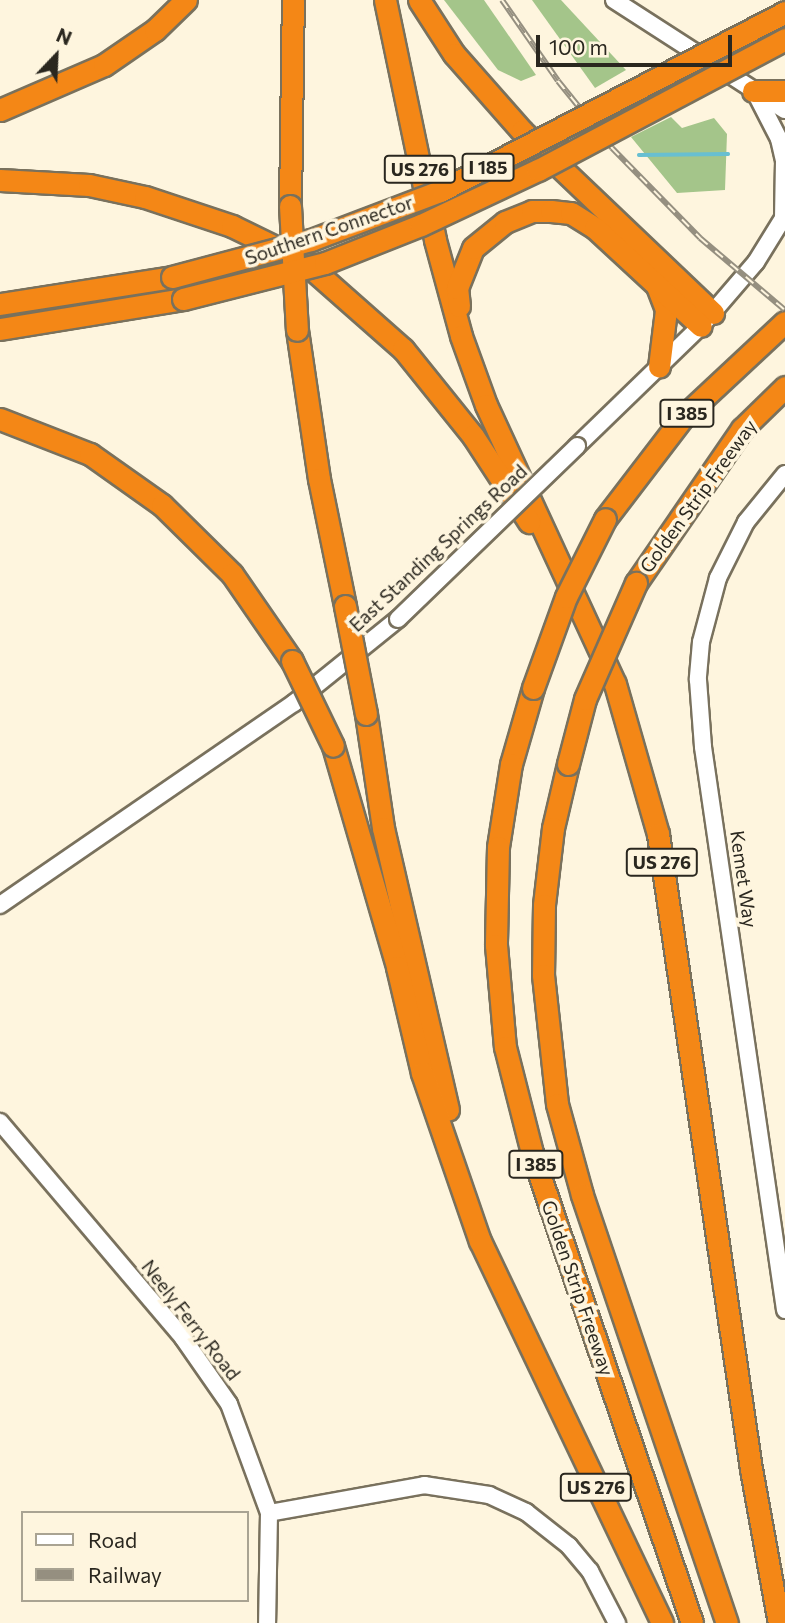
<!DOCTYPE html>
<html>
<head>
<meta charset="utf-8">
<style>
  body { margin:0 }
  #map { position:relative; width:785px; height:1623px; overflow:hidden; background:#fef5de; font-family:Commissioner,sans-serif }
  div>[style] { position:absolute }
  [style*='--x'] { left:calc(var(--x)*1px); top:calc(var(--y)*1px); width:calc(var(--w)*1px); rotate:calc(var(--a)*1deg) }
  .forest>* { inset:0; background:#a4c58a }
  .stream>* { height:3.5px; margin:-1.75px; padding:0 1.75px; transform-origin:1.75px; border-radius:1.75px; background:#68bfd1 }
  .roads { filter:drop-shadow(2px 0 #79715d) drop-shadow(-2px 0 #79715d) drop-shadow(0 2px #79715d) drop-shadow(0 -2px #79715d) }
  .minor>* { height:16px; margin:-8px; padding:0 8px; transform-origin:8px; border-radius:8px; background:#fff }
  .highway>* { height:21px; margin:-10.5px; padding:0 10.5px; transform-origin:10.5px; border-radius:10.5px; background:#f48716 }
  .rail>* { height:6px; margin-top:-3px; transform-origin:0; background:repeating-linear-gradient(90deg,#fef5de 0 10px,#958f80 0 20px); box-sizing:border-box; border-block:2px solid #958f80 }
  .bridges { filter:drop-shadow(2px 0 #79715d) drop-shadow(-2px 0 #79715d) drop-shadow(0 2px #79715d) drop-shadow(0 -2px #79715d) }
  .minor-bridge>* { height:16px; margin:-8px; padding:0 8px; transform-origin:8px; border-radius:8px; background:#fff }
  .highway-bridge>* { height:21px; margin:-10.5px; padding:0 10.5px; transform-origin:10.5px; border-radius:10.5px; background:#f48716 }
  span { translate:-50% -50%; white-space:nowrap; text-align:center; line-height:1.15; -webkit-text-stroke:7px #fef5de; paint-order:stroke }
  .shield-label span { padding:2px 5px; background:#fef5de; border:2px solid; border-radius:5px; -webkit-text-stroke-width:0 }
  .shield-label { font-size:18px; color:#2a271f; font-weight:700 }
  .street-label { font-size:19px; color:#2a271f }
  .legend { position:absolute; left:21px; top:1511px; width:228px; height:91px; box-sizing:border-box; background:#fef5de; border:2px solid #a9a392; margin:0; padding:9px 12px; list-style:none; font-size:21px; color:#2a271f }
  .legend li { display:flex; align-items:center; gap:14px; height:35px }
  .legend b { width:35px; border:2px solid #a9a392 }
  .north { position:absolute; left:21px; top:21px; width:70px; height:70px; -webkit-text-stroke:5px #fef5de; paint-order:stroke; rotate:23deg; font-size:19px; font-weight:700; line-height:28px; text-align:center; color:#2a271f }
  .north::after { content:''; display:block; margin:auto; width:24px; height:32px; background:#2a271f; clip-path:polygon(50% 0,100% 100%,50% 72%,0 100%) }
  .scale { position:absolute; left:536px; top:35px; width:196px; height:32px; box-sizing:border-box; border:4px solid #2a271f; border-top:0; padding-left:9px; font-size:21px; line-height:24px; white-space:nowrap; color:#2a271f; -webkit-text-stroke:5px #fef5de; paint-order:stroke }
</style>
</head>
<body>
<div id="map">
  <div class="forest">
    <i style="clip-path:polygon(444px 0,484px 0,536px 75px,521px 81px,498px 70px)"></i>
    <i style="clip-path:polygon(532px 0,561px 0,626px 70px,595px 88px)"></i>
    <i style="clip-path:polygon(671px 117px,682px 128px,714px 118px,727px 134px,725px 190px,677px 193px,631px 137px)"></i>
  </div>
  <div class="stream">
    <i style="--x:639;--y:155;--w:89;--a:-0.6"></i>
  </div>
  <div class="roads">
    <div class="minor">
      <i style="--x:614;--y:0;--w:203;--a:32.8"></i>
      <i style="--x:757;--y:96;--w:48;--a:62.9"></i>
      <i style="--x:779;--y:139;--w:23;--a:77"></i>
      <i style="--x:784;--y:161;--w:57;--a:91"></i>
      <i style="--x:577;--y:446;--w:173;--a:-44.1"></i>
      <i style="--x:701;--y:326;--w:84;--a:-49.3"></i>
      <i style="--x:756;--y:262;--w:55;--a:-58.3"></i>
      <i style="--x:785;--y:474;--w:62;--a:129.1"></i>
      <i style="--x:746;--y:522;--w:63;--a:116.6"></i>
      <i style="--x:718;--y:578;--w:66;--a:104.9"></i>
      <i style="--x:701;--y:642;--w:38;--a:95"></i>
      <i style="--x:698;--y:680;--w:67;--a:85.7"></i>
      <i style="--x:703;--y:747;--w:569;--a:81.71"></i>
      <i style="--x:0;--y:905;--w:357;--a:-34.5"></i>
      <i style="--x:294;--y:703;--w:134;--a:-38.9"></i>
      <i style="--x:0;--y:1122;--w:283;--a:49.7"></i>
      <i style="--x:183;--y:1338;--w:80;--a:55.1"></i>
      <i style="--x:229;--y:1404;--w:116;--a:69.8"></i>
      <i style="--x:269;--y:1513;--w:110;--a:91"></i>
      <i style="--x:269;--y:1513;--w:158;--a:-10.2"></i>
      <i style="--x:424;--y:1485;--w:66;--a:8.7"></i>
      <i style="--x:489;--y:1495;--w:41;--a:24.7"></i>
      <i style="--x:526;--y:1512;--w:55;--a:38.3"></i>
      <i style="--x:569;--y:1546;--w:33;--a:50"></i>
      <i style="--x:590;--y:1571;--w:59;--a:62.6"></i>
    </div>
    <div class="highway">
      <i style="--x:385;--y:0;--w:245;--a:78.2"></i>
      <i style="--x:435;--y:240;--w:99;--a:74.8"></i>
      <i style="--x:461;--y:336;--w:73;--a:70.1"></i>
      <i style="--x:486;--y:405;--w:307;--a:65.2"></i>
      <i style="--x:615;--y:684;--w:156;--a:74"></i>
      <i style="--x:658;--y:834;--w:642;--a:81.67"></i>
      <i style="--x:751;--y:1469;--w:157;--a:79.7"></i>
      <i style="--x:419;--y:0;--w:64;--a:57.1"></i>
      <i style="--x:454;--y:54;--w:103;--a:48.6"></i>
      <i style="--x:522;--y:131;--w:264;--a:43.6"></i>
      <i style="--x:753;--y:91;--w:32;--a:0"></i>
      <i style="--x:0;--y:110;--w:113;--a:-23.4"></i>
      <i style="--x:104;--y:65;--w:62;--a:-34.5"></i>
      <i style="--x:155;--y:30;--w:43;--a:-44.1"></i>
      <i style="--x:0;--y:180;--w:89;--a:3.2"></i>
      <i style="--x:89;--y:185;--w:57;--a:12.1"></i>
      <i style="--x:145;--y:197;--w:92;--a:18.4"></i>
      <i style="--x:232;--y:226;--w:78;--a:25.9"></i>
      <i style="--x:302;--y:260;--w:135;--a:41.4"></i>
      <i style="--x:403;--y:349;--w:112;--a:51.2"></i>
      <i style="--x:473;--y:436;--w:103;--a:56.9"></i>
      <i style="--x:290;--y:206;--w:206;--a:-89.2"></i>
      <i style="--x:657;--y:286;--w:26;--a:69"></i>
      <i style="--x:666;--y:310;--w:57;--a:97"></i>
      <i style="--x:0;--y:304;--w:174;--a:-8.9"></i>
      <i style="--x:459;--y:306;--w:18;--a:-96"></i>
      <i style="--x:457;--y:288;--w:43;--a:-68.2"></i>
      <i style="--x:473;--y:248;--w:41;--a:-39.1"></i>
      <i style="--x:505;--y:222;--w:29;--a:-22"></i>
      <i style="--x:532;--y:211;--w:19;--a:0"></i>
      <i style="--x:551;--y:211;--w:20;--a:6"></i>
      <i style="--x:571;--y:213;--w:28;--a:32"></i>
      <i style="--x:595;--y:228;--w:144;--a:42.8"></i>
      <i style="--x:0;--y:329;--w:185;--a:-9.3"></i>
      <i style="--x:297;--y:330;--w:151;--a:81.6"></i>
      <i style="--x:319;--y:479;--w:130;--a:78.4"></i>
      <i style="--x:0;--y:419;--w:97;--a:21.3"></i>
      <i style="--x:90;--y:454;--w:88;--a:35.3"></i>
      <i style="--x:162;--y:505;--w:98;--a:44.6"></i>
      <i style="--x:232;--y:574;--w:106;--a:55.4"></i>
      <i style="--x:605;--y:519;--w:128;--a:-52.6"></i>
      <i style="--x:683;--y:417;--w:139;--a:-43"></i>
      <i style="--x:636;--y:583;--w:187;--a:-55.5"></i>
      <i style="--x:742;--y:429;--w:60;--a:-44.3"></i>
      <i style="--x:533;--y:688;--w:79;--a:106.1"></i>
      <i style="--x:511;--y:764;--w:84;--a:98.9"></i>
      <i style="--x:498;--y:847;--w:98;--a:91.2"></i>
      <i style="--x:496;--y:945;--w:102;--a:85"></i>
      <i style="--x:505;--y:1047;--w:109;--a:75.7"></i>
      <i style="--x:532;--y:1153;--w:496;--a:71.2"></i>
      <i style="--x:366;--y:714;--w:115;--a:81.5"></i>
      <i style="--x:383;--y:828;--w:289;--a:77"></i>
      <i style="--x:333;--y:746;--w:230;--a:73.8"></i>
      <i style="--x:397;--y:967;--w:109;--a:76.7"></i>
      <i style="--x:422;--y:1073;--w:178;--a:71"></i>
      <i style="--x:480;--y:1241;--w:423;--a:64.5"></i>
      <i style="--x:568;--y:764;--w:66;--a:103.2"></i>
      <i style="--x:553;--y:828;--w:78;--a:96.7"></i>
      <i style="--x:544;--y:905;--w:70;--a:90.8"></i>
      <i style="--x:543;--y:975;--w:130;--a:83.8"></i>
      <i style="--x:557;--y:1104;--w:94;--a:74.6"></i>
      <i style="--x:582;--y:1195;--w:452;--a:71.3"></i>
    </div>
  </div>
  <div class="rail">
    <i style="--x:502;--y:0;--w:98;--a:55.3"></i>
    <i style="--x:558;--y:81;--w:86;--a:51.1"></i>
    <i style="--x:612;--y:148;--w:126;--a:45.6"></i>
    <i style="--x:700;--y:238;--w:111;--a:40.3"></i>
  </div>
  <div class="bridges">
    <div class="minor-bridge">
      <i style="--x:398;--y:619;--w:249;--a:-44"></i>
    </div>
    <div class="highway-bridge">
      <i style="--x:290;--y:206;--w:124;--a:86.8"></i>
      <i style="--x:172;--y:277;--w:144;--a:-14.9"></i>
      <i style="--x:311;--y:240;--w:138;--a:-20.8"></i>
      <i style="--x:440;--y:191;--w:389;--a:-27.4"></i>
      <i style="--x:183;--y:299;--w:146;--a:-14.2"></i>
      <i style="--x:325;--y:263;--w:103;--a:-21.6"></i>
      <i style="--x:421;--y:225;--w:129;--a:-25.2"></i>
      <i style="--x:538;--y:170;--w:280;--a:-27.9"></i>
      <i style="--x:345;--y:606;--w:110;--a:79"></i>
      <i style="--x:292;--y:661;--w:94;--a:64.2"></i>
      <i style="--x:533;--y:688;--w:97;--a:-70.1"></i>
      <i style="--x:566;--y:597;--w:87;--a:-63.4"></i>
      <i style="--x:568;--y:764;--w:67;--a:-75.3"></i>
      <i style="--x:585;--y:699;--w:127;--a:-66.3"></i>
    </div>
  </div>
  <div class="shield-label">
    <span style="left:488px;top:167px">I 185</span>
    <span style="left:420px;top:169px">US 276</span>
    <span style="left:687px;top:413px">I 385</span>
    <span style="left:662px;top:862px">US 276</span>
    <span style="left:536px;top:1164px">I 385</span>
    <span style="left:596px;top:1487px">US 276</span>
  </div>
  <div class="street-label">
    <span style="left:329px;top:230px;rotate:-19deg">Southern Connector</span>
    <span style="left:698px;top:496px;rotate:-54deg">Golden Strip Freeway</span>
    <span style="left:438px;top:548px;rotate:-43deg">East Standing Springs Road</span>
    <span style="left:744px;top:879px;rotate:82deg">Kemet Way</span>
    <span style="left:578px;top:1288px;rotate:71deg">Golden Strip Freeway</span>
    <span style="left:191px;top:1320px;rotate:52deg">Neely Ferry Road</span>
  </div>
  <ul class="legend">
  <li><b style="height:9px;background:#fff"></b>Road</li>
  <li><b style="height:9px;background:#958f80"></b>Railway</li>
  </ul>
  <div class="north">N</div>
  <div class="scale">100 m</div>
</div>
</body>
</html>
